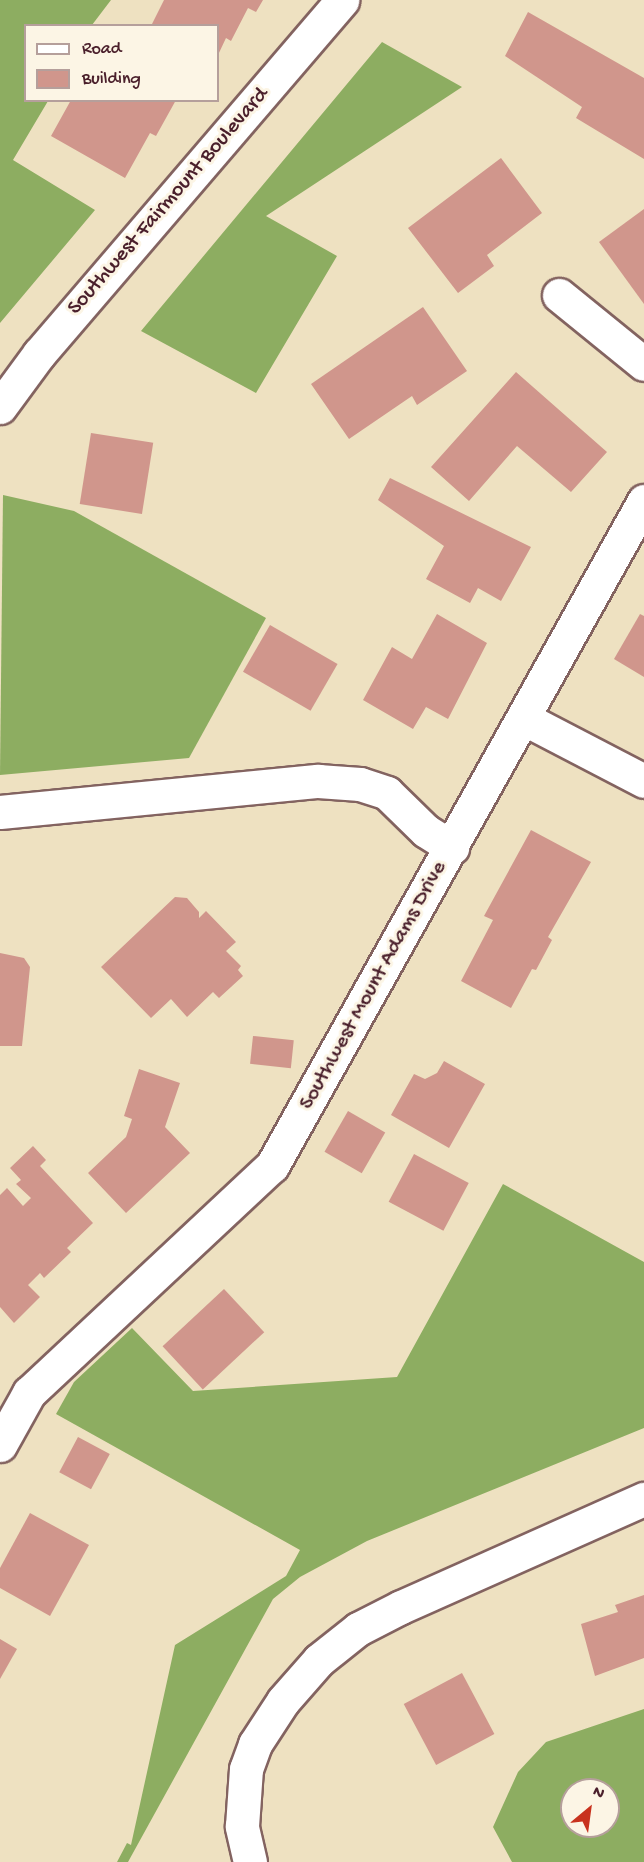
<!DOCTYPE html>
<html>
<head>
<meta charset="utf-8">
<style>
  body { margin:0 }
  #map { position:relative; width:644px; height:1862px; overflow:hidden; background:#eee1c1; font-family:"Gochi Hand",sans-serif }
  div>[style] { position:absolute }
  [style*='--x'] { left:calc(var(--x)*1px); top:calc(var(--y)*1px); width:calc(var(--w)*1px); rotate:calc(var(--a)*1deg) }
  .forest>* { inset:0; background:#8dad61 }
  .building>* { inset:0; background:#d0968c; transform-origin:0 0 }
  .roads { filter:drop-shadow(2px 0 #836360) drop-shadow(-2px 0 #836360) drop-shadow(0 2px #836360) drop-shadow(0 -2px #836360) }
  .minor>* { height:33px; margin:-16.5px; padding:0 16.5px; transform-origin:16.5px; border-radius:16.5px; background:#fff }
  span { translate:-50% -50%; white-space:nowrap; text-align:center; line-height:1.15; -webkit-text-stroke:6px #fcf5e5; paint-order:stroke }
  .street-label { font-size:22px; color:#4a1f2b }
  .legend { position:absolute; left:24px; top:24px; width:195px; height:78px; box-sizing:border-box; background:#fcf5e5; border:2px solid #b59f9b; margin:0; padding:8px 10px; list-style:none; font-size:18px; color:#4a1f2b }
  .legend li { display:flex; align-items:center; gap:12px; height:30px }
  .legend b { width:30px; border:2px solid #b59f9b }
  .north { position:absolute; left:560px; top:1778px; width:60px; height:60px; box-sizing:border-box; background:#fcf5e5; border:2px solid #b59f9b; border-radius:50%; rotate:29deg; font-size:16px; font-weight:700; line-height:24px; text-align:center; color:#4a1f2b }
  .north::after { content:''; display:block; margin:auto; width:21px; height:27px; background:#c8321e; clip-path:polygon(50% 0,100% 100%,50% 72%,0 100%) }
</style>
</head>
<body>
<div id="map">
  <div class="forest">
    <i style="clip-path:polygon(0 0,111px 0,92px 25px,26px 26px,26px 100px,48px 101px,13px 160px,95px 210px,0 323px)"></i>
    <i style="clip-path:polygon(382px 42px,462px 87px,266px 216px,337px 256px,256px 393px,141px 331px)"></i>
    <i style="clip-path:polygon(3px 495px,74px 511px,266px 618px,189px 758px,0 775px)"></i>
    <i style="clip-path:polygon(503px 1184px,644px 1262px,644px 1428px,367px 1541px,300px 1577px,273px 1599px,128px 1862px,117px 1862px,127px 1843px,131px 1845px,175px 1645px,286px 1576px,300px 1550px,56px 1414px,74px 1382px,132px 1328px,193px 1391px,397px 1377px)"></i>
    <i style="clip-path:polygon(evenodd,644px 1709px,644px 1862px,512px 1862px,493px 1827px,518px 1772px,546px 1742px,644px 1709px,572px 1790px,608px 1790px,608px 1826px,572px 1826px,572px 1790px)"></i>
  </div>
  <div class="building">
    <i style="clip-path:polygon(164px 0,263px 0,256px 12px,248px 8px,231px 41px,226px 38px,218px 55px,218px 26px,151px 26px)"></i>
    <i style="clip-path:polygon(528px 12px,644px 78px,644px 159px,576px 118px,582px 107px,505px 56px)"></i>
    <i style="clip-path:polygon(71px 100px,176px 100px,156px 136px,150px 133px,125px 178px,51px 136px)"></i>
    <i style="clip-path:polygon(501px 158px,542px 213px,487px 255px,494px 266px,458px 293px,408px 228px)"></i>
    <i style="clip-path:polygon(644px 209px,644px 304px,599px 242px)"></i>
    <i style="clip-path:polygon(423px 307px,467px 371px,417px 405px,412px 396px,349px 439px,311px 384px)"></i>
    <i style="clip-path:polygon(516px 372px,607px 452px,571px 492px,517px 446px,469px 501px,431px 467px)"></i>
    <i style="left:91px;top:433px;width:63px;height:72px;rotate:9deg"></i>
    <i style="clip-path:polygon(390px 478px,531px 547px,501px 601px,478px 588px,470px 603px,426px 579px,444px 546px,378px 500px)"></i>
    <i style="clip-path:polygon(437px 614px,487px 643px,448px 719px,426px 707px,413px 729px,363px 700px,392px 647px,412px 659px)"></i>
    <i style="clip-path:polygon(640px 614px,644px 616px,644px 677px,614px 659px)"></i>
    <i style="left:270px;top:625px;width:78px;height:54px;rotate:30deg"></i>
    <i style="clip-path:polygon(531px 830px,591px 862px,548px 937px,552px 940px,536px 970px,532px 969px,511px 1008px,461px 981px,493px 920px,484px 916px)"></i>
    <i style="clip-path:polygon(175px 897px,187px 898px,199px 912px,199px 918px,206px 911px,236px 942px,226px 951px,241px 966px,238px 970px,243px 976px,219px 998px,213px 992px,187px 1017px,171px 999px,151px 1018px,101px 967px)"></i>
    <i style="clip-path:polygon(0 953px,24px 958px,30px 967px,22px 1046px,0 1046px)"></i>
    <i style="left:253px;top:1036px;width:41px;height:28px;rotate:6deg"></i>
    <i style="clip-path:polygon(444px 1061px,485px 1084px,449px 1148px,391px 1115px,414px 1074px,425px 1079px,437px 1073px)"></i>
    <i style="clip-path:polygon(139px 1069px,180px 1083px,165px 1127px,190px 1153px,126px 1213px,88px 1173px,126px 1137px,132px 1119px,124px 1116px)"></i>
    <i style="left:348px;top:1111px;width:43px;height:47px;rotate:30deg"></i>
    <i style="clip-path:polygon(33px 1146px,46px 1160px,40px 1166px,93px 1223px,67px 1248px,71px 1252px,44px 1278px,40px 1273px,28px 1285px,40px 1297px,14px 1323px,0 1307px,0 1195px,7px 1188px,23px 1206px,31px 1198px,16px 1184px,21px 1180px,10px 1168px)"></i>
    <i style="left:414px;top:1154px;width:62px;height:54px;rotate:28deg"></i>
    <i style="left:224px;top:1289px;width:59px;height:84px;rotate:47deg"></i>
    <i style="left:78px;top:1437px;width:36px;height:40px;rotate:28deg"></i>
    <i style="clip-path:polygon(30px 1513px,89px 1545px,50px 1616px,0 1588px,0 1568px)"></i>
    <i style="clip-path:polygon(644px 1595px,644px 1658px,595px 1676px,581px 1624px,618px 1612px,615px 1605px)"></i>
    <i style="clip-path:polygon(0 1639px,17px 1649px,0 1679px)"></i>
    <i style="left:462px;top:1673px;width:69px;height:66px;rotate:62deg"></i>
  </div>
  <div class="roads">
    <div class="minor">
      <i style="--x:559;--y:295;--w:109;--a:39.1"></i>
      <i style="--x:0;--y:407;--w:66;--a:-53.7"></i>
      <i style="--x:39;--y:354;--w:466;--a:-49.4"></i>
      <i style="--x:523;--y:718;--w:136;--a:27.5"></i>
      <i style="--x:0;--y:812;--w:320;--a:-5.6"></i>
      <i style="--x:318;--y:781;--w:42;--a:4.1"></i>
      <i style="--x:360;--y:784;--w:28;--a:18"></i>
      <i style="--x:387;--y:793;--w:54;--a:44.3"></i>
      <i style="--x:426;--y:831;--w:31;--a:32"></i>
      <i style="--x:0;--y:1445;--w:60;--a:-60.9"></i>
      <i style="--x:29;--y:1393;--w:333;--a:-43.1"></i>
      <i style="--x:272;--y:1166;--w:762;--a:-60.78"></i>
      <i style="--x:250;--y:1862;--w:37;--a:-103"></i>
      <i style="--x:242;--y:1826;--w:57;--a:-86"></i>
      <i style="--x:246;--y:1769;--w:27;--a:-70"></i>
      <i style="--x:255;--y:1744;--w:51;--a:-56.9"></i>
      <i style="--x:283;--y:1701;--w:55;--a:-48.7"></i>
      <i style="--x:319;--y:1660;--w:50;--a:-38.5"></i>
      <i style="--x:358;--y:1629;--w:48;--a:-27.1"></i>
      <i style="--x:401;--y:1607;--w:266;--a:-24"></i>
    </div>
  </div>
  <div class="street-label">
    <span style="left:169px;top:202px;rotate:-49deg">Southwest Fairmount Boulevard</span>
    <span style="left:374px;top:986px;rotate:-61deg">Southwest Mount Adams Drive</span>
  </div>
  <ul class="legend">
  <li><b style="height:8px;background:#fff"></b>Road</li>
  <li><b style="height:16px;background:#d0968c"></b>Building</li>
  </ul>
  <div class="north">N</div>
</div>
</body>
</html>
